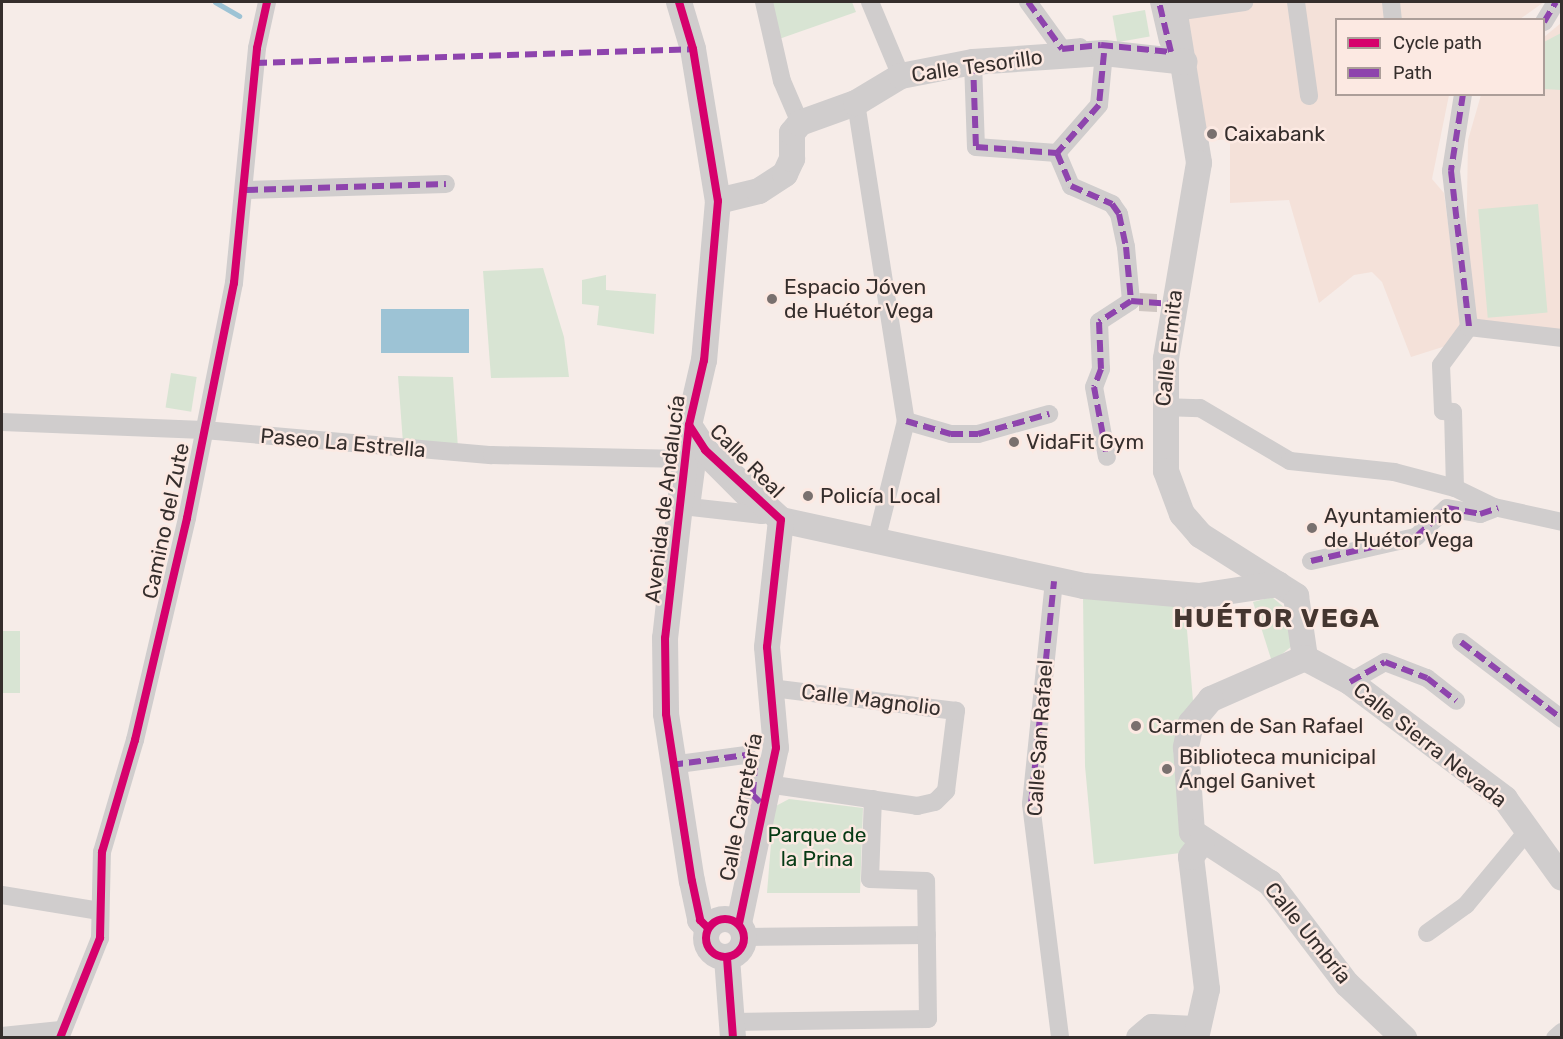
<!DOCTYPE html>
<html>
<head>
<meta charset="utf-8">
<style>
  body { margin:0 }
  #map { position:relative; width:1563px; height:1039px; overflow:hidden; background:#f6ece8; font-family:Rubik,sans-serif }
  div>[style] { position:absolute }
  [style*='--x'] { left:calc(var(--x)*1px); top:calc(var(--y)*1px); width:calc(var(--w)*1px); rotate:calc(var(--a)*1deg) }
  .built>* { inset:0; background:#f4e1d9 }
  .green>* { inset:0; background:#d8e4d3; transform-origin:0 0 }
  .water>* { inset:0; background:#9dc3d5; transform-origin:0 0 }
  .stream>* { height:5px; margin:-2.5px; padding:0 2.5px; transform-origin:2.5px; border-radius:2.5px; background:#9dc3d5 }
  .street-tunnel>* { height:18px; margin-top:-9px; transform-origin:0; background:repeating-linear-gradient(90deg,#cfc6c2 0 18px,transparent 0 27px) }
  .street>* { height:18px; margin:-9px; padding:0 9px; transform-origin:9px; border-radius:9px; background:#d0cdcd }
  .secondary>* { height:26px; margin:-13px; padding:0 13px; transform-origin:13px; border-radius:13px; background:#d0cdcd }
  .secondary>.ring { margin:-13px; padding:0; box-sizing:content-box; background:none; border:26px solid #d0cdcd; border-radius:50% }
  .quiet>* { height:6px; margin-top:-3px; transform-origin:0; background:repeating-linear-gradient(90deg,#8e44ad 0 12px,transparent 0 18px) }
  .cycleway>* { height:8px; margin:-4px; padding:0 4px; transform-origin:4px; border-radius:4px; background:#d6006c }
  .cycleway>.ring { margin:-4px; padding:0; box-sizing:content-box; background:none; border:8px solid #d6006c; border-radius:50% }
  .dots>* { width:16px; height:16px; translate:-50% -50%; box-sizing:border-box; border:3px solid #fce9e2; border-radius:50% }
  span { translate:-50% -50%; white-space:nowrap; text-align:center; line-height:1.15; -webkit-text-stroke:5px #fce9e2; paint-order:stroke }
  .street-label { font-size:21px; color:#352e2c }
  .poi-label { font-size:21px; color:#352e2c }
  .left { translate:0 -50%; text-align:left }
  .park-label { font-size:21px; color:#063a14 }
  .district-label { font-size:27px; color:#443630; font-weight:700; letter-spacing:1.5px }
  .frame { position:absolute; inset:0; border:3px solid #352e2c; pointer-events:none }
  .legend { position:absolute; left:1335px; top:18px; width:210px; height:78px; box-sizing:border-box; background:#fce9e2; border:2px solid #ac9e99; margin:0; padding:8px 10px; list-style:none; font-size:18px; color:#352e2c }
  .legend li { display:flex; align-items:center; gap:12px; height:30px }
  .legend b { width:30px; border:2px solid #ac9e99 }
</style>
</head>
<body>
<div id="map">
  <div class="built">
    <i style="clip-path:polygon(1178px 2px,1544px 2px,1520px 19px,1336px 20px,1336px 94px,1449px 95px,1432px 179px,1444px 193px,1462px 328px,1452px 344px,1411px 357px,1382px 282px,1372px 272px,1354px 275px,1319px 303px,1289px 200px,1230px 203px,1230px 139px,1207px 141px)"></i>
    <i style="clip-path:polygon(1561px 23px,1561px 333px,1477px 322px,1466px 262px,1468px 140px,1481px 95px,1544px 94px,1544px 37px)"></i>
  </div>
  <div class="green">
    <i style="clip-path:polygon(769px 2px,852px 2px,856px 12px,779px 39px)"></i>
    <i style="left:1145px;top:10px;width:27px;height:33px;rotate:80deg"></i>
    <i style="clip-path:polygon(1561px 33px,1561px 90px,1544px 89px,1544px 42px)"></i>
    <i style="left:1538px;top:204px;width:109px;height:60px;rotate:85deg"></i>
    <i style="clip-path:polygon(543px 268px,564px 337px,569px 377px,491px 378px,483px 271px)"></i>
    <i style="clip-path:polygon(606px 275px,606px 290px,656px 294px,654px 334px,597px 325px,599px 306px,582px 304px,582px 280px)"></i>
    <i style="left:171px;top:373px;width:26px;height:35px;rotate:9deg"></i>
    <i style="clip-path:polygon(398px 376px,453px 377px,458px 448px,403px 443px)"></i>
    <i style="clip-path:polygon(1083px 595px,1185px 606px,1193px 701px,1188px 852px,1094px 864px,1085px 766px)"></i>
    <i style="clip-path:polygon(1272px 597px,1285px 608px,1292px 646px,1272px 662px,1253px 602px)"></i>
    <i style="left:2px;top:631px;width:18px;height:62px"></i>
    <i style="clip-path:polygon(789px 799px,863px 808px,860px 893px,767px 893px,774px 807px)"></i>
  </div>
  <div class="water">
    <i style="left:381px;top:309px;width:88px;height:44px"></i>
  </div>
  <div class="stream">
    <i style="--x:215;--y:2;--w:28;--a:30"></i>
  </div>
  <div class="street-tunnel">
    <i style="--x:1139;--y:302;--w:22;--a:3"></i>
  </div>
  <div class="street">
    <i style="--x:764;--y:2;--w:81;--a:77.2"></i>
    <i style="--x:782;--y:81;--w:46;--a:66.8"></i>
    <i style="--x:870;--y:2;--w:80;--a:67.3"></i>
    <i style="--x:1028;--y:2;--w:58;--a:54.1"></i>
    <i style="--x:1062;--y:49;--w:18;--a:-6"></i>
    <i style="--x:1159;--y:2;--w:40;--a:77"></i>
    <i style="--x:1296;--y:2;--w:95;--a:82.1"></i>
    <i style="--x:1391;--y:2;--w:18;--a:84"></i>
    <i style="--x:1175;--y:12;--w:70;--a:-8.2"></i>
    <i style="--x:1544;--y:22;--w:23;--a:-59"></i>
    <i style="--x:1104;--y:53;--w:52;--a:95.5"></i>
    <i style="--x:1099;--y:105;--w:64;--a:131.2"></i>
    <i style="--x:1057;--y:153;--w:36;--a:67"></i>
    <i style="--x:1071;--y:186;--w:45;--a:23.7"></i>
    <i style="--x:1112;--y:204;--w:12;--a:55"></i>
    <i style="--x:1119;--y:214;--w:34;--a:78"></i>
    <i style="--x:1126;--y:247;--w:54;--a:84.7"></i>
    <i style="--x:1131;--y:301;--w:38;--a:147"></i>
    <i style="--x:1099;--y:322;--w:47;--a:87.6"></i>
    <i style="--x:1101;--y:369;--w:19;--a:111"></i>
    <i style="--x:1094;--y:387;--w:71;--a:79.5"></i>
    <i style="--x:973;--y:62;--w:85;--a:88"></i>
    <i style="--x:976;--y:147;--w:81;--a:4.2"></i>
    <i style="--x:856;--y:103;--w:322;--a:81.1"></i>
    <i style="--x:906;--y:421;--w:124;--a:104"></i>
    <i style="--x:246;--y:190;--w:200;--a:-1.7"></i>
    <i style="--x:1469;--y:327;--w:94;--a:6.7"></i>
    <i style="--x:1162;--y:407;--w:38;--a:2"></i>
    <i style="--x:1200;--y:408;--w:104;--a:30.5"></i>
    <i style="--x:1290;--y:461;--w:105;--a:6"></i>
    <i style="--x:1394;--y:472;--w:63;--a:14.7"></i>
    <i style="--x:1455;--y:488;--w:43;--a:26"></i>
    <i style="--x:1494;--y:507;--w:70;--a:12.4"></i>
    <i style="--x:906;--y:421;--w:47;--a:16.1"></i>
    <i style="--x:951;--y:434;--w:27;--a:0"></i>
    <i style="--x:978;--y:434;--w:74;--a:-15.7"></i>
    <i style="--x:2;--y:422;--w:202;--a:2.3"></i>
    <i style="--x:204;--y:430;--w:289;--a:5"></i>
    <i style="--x:492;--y:455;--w:192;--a:1.2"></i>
    <i style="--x:698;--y:454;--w:4;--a:14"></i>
    <i style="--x:702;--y:455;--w:85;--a:45"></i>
    <i style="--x:762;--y:515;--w:71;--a:-173.6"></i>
    <i style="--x:691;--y:507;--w:53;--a:-82.5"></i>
    <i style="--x:1455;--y:488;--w:76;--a:-91.5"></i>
    <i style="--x:1453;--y:412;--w:10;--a:-174"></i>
    <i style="--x:1443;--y:411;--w:46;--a:-92.5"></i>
    <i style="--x:1441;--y:365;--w:47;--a:-53.6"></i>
    <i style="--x:1469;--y:327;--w:157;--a:-96.6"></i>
    <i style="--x:1451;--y:171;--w:78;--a:-81.1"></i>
    <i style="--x:1311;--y:561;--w:108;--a:-12.9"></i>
    <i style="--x:1416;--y:537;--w:42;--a:-43.1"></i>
    <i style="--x:1447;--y:508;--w:34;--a:10"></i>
    <i style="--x:1480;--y:514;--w:14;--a:-21"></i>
    <i style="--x:1054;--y:581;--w:224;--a:95.9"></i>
    <i style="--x:1031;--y:804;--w:236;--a:82.9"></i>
    <i style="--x:1461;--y:642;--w:127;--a:37.3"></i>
    <i style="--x:1350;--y:682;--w:40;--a:-29.7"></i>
    <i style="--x:1385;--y:662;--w:45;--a:20.9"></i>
    <i style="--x:1427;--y:678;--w:37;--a:38"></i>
    <i style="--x:671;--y:765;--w:76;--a:-7.6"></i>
    <i style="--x:746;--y:755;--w:13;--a:45"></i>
    <i style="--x:755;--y:764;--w:31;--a:94"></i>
    <i style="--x:753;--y:795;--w:10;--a:45"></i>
    <i style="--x:767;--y:784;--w:152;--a:8.3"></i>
    <i style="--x:917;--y:806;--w:18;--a:-13"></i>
    <i style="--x:935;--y:802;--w:16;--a:-45"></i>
    <i style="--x:946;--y:791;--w:81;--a:-82.9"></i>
    <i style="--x:956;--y:711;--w:185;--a:-172.9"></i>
    <i style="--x:2;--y:895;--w:99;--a:9.3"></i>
    <i style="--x:1427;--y:933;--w:48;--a:-35.7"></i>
    <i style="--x:1466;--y:905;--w:100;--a:-50.3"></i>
    <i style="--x:745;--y:937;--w:182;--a:-0.6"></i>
    <i style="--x:733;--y:1022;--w:195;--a:-0.9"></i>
    <i style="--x:928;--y:1019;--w:138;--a:-90.8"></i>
    <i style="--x:926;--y:881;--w:56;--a:-178"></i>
    <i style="--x:870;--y:879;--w:80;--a:-87.9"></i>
    <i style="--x:2;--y:1036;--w:59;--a:-5.8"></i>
    <i style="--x:60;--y:1038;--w:108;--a:-68.2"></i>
    <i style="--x:100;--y:938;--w:86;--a:-88.7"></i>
    <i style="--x:102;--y:852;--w:117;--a:-73.6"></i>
    <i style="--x:135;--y:740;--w:228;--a:-76.8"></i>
    <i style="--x:187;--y:518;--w:240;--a:-78.7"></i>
    <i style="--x:234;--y:283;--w:236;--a:-84.4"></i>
    <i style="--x:257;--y:48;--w:47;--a:-77.7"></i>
    <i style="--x:1555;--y:1038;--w:9;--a:-41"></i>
  </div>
  <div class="secondary">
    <i style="--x:679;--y:2;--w:49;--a:73.4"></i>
    <i style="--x:693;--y:49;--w:154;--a:80.7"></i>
    <i style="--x:718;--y:201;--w:160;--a:95"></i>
    <i style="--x:704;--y:360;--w:67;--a:103"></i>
    <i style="--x:689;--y:425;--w:214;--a:96.4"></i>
    <i style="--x:665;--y:638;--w:76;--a:89.2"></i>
    <i style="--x:666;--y:714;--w:169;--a:81.2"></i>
    <i style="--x:692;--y:881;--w:40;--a:78"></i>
    <i style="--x:700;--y:920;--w:11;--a:45"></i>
    <i style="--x:1173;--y:2;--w:163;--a:80.8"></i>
    <i style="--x:1199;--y:163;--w:199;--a:99.6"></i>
    <i style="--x:1166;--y:359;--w:112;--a:90"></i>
    <i style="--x:1166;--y:471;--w:46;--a:69.6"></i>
    <i style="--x:1182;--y:514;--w:28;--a:49"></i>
    <i style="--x:1200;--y:535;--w:114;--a:32.4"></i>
    <i style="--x:1296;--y:596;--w:63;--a:81.7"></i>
    <i style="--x:718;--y:201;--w:42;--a:-13.7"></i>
    <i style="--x:759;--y:191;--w:31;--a:-33"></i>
    <i style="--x:785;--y:174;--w:17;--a:-65"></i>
    <i style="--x:792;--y:159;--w:26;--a:-90"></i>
    <i style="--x:792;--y:133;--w:13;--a:-51"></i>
    <i style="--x:800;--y:123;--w:59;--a:-19.7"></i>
    <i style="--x:856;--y:103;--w:52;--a:-31"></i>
    <i style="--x:901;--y:76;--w:73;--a:-11"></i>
    <i style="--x:973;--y:62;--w:131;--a:-3.9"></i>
    <i style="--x:1104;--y:53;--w:81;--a:6.3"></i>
    <i style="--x:689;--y:425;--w:30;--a:57"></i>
    <i style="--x:705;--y:450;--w:103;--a:42.6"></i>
    <i style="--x:781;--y:520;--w:310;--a:12.3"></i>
    <i style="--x:1084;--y:586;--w:115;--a:5"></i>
    <i style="--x:1199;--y:596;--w:80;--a:-8.6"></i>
    <i style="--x:1305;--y:658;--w:103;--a:156.4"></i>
    <i style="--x:1211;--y:699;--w:31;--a:130"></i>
    <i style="--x:1191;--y:723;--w:25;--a:102"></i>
    <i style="--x:1186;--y:747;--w:85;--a:86"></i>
    <i style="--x:1192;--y:832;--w:93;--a:33.2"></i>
    <i style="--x:1270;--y:883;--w:127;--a:52.7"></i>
    <i style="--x:1347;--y:984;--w:79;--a:43.5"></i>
    <i style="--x:1305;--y:658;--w:51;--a:28.1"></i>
    <i style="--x:1350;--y:682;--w:194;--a:37"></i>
    <i style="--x:1505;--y:799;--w:97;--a:54.2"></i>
    <i class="ring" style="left:706px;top:919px;width:12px;height:12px"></i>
    <i style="--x:739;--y:923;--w:179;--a:-78.1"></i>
    <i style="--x:776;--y:748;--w:101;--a:-95.1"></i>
    <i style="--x:767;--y:647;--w:128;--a:-83.7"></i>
    <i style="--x:727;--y:958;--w:80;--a:85.7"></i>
    <i style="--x:1139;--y:1038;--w:17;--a:-40"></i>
    <i style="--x:1152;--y:1027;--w:43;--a:2.7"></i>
    <i style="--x:1196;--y:1038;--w:50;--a:-77.3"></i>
    <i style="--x:1207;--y:989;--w:133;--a:-96.9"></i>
    <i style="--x:1191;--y:857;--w:19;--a:-54"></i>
  </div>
  <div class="quiet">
    <i style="--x:1028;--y:2;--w:58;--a:54.1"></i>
    <i style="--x:1062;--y:49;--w:39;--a:-6"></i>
    <i style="--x:1101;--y:45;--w:70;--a:5.7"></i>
    <i style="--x:1171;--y:52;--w:51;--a:-103.5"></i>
    <i style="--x:1544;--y:22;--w:23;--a:-59"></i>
    <i style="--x:1104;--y:53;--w:52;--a:95.5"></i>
    <i style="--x:1099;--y:105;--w:64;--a:131.2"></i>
    <i style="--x:1057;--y:153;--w:36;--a:67"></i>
    <i style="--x:1071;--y:186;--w:45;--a:23.7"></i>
    <i style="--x:1112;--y:204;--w:12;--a:55"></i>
    <i style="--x:1119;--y:214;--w:34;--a:78"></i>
    <i style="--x:1126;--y:247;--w:54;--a:84.7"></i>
    <i style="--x:1131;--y:301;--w:38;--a:147"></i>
    <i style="--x:1099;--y:322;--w:47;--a:87.6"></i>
    <i style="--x:1101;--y:369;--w:19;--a:111"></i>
    <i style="--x:1094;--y:387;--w:71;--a:79.5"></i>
    <i style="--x:973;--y:62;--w:85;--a:88"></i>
    <i style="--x:976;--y:147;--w:81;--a:4.2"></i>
    <i style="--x:255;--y:63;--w:438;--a:-1.8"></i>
    <i style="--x:1463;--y:94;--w:78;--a:98.9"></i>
    <i style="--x:1451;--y:171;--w:157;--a:83.4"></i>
    <i style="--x:246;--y:190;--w:200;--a:-1.7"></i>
    <i style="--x:1131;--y:301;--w:41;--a:4.2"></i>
    <i style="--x:906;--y:421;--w:47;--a:16.1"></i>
    <i style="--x:951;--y:434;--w:27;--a:0"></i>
    <i style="--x:978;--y:434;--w:74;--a:-15.7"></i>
    <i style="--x:1311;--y:561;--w:108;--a:-12.9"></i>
    <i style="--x:1416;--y:537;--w:42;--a:-43.1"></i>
    <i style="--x:1447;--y:508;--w:34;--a:10"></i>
    <i style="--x:1480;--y:514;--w:19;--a:-18"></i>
    <i style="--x:1461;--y:642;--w:127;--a:37.3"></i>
    <i style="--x:1350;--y:682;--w:40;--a:-29.7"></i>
    <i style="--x:1385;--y:662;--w:45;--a:20.9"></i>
    <i style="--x:1427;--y:678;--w:37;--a:38"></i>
    <i style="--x:671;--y:765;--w:76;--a:-7.6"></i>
    <i style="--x:746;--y:755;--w:13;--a:45"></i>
    <i style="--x:755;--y:764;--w:31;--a:94"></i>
    <i style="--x:753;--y:795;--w:10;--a:45"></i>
    <i style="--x:1031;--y:804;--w:224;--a:-84.1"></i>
  </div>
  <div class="cycleway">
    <i style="--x:679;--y:2;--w:49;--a:73.4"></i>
    <i style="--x:693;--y:49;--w:154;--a:80.7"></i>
    <i style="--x:718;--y:201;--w:160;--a:95"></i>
    <i style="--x:704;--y:360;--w:67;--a:103"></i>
    <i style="--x:689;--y:425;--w:214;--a:96.4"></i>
    <i style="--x:665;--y:638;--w:76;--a:89.2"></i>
    <i style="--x:666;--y:714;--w:169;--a:81.2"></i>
    <i style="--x:692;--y:881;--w:40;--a:78"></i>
    <i style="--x:700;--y:920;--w:11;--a:45"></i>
    <i style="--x:689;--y:425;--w:30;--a:57"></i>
    <i style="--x:705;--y:450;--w:103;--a:42.6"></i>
    <i style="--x:781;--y:520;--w:128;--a:96.3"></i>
    <i style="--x:767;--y:647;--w:101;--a:84.9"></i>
    <i style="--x:776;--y:748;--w:179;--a:101.9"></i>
    <i class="ring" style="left:706px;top:919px;width:30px;height:30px"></i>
    <i style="--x:727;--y:958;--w:80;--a:85.7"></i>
    <i style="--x:60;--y:1038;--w:108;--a:-68.2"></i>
    <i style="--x:100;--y:938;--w:86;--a:-88.7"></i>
    <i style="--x:102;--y:852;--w:117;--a:-73.6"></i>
    <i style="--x:135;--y:740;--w:228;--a:-76.8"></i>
    <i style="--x:187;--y:518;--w:240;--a:-78.7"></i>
    <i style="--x:234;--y:283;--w:236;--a:-84.4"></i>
    <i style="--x:257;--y:48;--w:47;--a:-77.7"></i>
  </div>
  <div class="dots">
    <i style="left:1212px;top:134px;background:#79706e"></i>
    <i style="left:772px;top:299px;background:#79706e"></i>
    <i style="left:1014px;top:442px;background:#79706e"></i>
    <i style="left:808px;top:496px;background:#79706e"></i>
    <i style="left:1312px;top:528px;background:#79706e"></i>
    <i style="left:1136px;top:726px;background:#79706e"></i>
    <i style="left:1167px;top:769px;background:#79706e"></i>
  </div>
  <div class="street-label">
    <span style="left:977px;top:66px;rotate:-8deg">Calle Tesorillo</span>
    <span style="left:1169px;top:348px;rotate:-84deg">Calle Ermita</span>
    <span style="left:343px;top:443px;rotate:5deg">Paseo La Estrella</span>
    <span style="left:747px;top:461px;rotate:45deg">Calle Real</span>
    <span style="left:665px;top:499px;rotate:-83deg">Avenida de Andalucía</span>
    <span style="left:166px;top:521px;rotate:-78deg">Camino del Zute</span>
    <span style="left:871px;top:700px;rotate:7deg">Calle Magnolio</span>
    <span style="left:1040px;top:738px;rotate:-86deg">Calle San Rafael</span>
    <span style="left:1430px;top:745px;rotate:38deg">Calle Sierra Nevada</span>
    <span style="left:741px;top:807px;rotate:-79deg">Calle Carretería</span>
    <span style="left:1308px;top:933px;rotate:51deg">Calle Umbría</span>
  </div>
  <div class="poi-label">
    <span class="left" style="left:1224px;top:134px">Caixabank</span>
    <span class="left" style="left:784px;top:299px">Espacio Jóven<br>de Huétor Vega</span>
    <span class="left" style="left:1026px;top:442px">VidaFit Gym</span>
    <span class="left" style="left:820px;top:496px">Policía Local</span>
    <span class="left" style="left:1324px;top:528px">Ayuntamiento<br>de Huétor Vega</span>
    <span class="left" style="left:1148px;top:726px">Carmen de San Rafael</span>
    <span class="left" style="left:1179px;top:769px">Biblioteca municipal<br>Ángel Ganivet</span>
  </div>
  <div class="park-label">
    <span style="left:817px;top:847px">Parque de<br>la Prina</span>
  </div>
  <div class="district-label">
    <span style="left:1277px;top:619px">HUÉTOR VEGA</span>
  </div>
  <div class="frame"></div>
  <ul class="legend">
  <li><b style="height:8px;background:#d6006c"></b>Cycle path</li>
  <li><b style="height:8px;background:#8e44ad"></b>Path</li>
  </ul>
</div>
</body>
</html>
